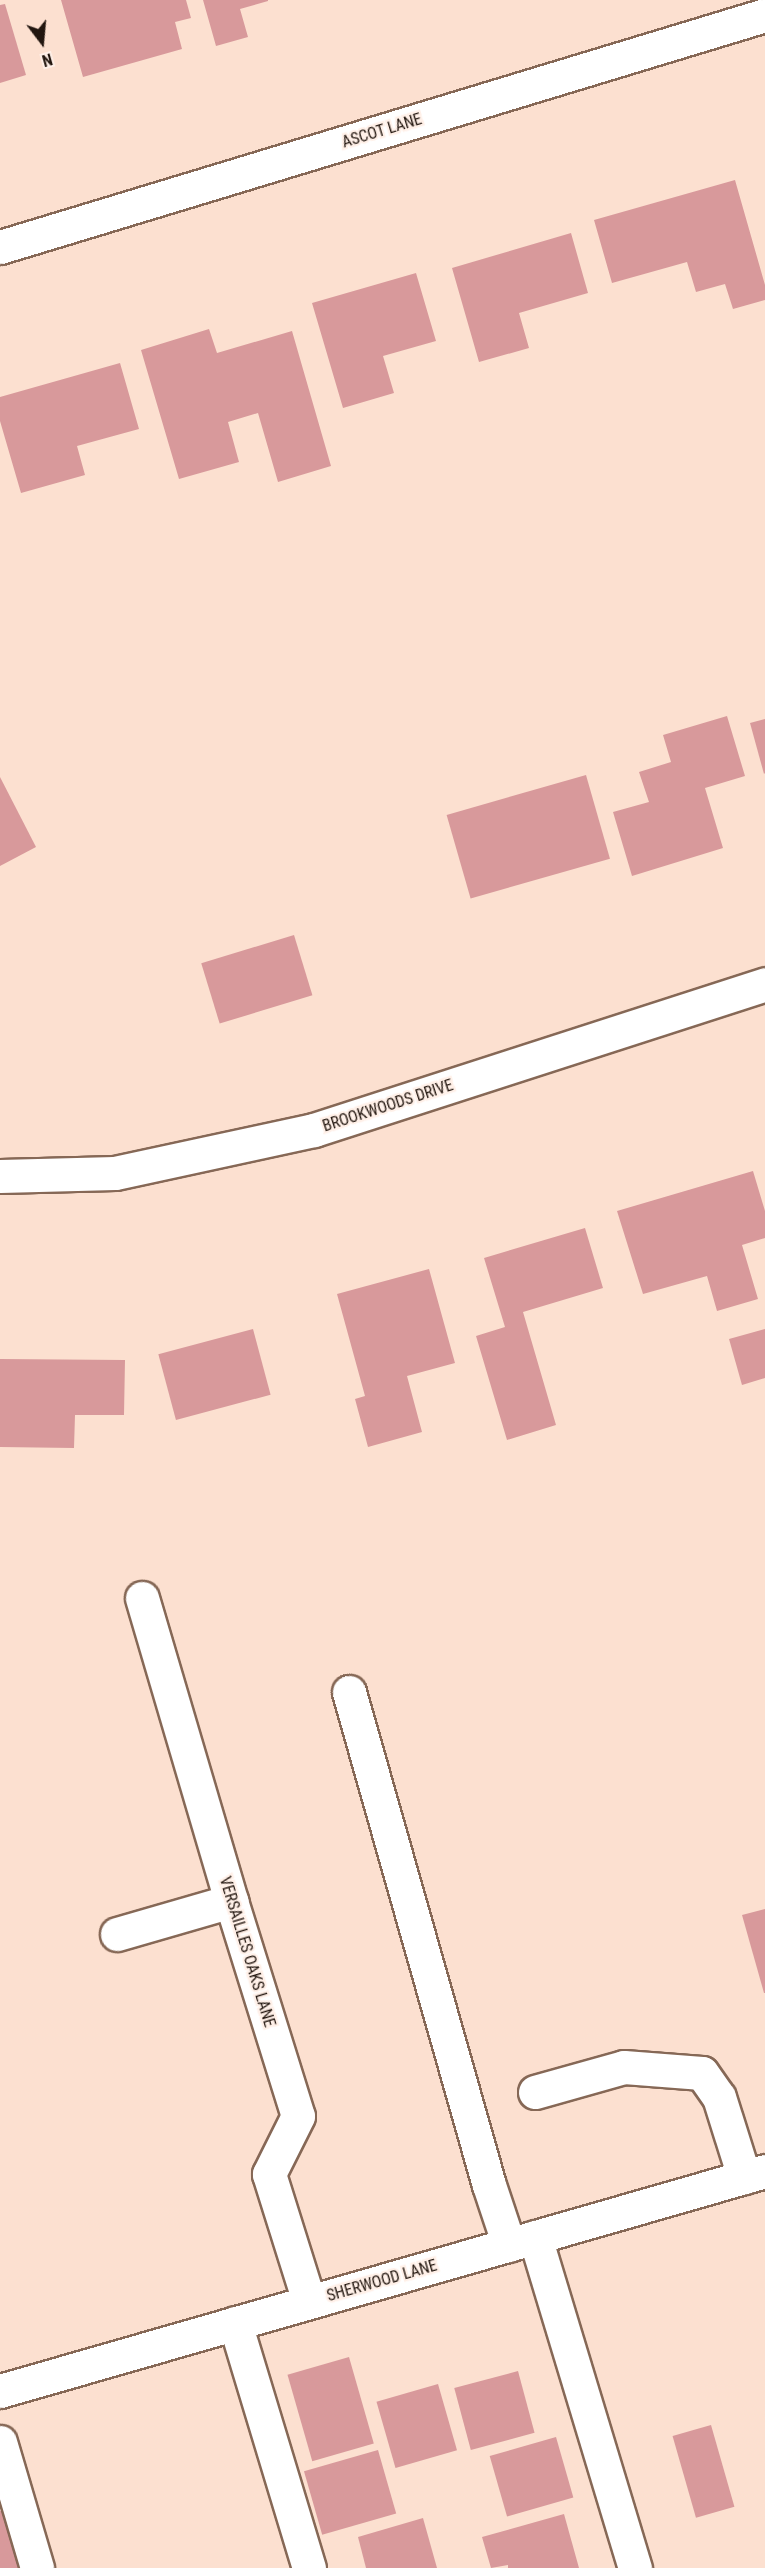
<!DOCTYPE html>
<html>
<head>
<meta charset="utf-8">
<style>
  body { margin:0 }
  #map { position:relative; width:765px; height:2568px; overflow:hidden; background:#fce0d0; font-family:"Roboto Condensed",sans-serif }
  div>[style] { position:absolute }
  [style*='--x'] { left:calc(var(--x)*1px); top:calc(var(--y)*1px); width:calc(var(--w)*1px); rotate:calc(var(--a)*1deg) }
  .building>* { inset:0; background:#d8999b; transform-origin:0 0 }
  .roads { filter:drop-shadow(2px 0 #866856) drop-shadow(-2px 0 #866856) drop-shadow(0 2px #866856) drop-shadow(0 -2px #866856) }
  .minor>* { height:33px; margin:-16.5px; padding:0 16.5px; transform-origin:16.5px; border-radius:16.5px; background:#fff }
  span { translate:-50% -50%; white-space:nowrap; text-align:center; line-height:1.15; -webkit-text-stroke:4.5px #fff0e8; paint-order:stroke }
  .street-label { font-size:16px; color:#22160f }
  .north { position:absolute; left:12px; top:12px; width:60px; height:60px; -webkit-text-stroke:4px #fff0e8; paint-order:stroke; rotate:164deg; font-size:16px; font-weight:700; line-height:24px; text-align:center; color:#22160f }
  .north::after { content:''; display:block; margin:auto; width:21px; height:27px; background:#22160f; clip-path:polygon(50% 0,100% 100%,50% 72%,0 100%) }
</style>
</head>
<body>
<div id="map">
  <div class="building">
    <i style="clip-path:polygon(61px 0,186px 0,191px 18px,175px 22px,182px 49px,83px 77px)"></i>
    <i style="clip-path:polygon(203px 0,268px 0,268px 1px,240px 9px,248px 37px,216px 46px)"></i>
    <i style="clip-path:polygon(5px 4px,26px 75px,0 83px,0 5px)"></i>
    <i style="clip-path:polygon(735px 180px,765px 285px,765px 300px,733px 309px,725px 284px,696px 292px,687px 262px,612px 283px,594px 220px)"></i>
    <i style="clip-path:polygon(571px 233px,588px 293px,519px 313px,529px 348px,479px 362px,452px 268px)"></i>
    <i style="clip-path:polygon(416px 273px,436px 341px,383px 356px,394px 393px,343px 408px,312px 303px)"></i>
    <i style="clip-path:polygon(209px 329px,217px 353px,292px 331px,331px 466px,278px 482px,258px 413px,228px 422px,239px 462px,179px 479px,141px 350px)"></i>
    <i style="clip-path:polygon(120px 363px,139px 429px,77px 446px,85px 475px,21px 493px,0 421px,0 397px)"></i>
    <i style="clip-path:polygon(727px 716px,745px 776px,705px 788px,723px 848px,632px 876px,613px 812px,649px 802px,639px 772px,671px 762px,663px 735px)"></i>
    <i style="clip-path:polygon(765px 719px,765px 773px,764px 774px,750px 723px)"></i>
    <i style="left:586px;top:775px;width:87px;height:145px;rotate:74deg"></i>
    <i style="clip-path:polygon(0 777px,36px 847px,0 866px)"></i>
    <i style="left:294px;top:935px;width:63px;height:97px;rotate:73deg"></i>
    <i style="clip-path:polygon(753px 1171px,765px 1211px,765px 1238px,742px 1245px,758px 1299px,717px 1311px,707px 1276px,643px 1294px,617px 1211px)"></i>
    <i style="clip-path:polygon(585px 1228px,603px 1288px,523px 1312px,556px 1425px,507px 1440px,476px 1336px,505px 1327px,484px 1258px)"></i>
    <i style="clip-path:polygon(429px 1269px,455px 1363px,407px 1376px,422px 1432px,368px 1447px,355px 1399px,365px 1396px,337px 1294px)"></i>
    <i style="left:253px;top:1329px;width:68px;height:98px;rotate:75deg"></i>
    <i style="clip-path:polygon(765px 1329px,765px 1378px,742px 1385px,729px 1339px)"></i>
    <i style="clip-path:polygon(0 1359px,125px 1360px,124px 1415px,75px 1415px,74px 1448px,0 1447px)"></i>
    <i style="clip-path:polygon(765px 1909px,765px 1993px,764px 1993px,742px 1915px)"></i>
    <i style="left:349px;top:2357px;width:90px;height:64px;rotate:74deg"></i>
    <i style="left:518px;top:2371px;width:64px;height:66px;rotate:75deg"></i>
    <i style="left:438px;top:2384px;width:69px;height:64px;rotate:74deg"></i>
    <i style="left:711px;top:2425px;width:85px;height:40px;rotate:74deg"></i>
    <i style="left:556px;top:2437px;width:63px;height:69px;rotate:74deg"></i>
    <i style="left:378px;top:2450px;width:66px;height:77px;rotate:74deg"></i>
    <i style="clip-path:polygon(7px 2509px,24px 2568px,0 2568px,0 2511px)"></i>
    <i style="clip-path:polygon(564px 2514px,579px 2568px,508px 2568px,508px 2565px,491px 2568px,482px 2537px)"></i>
    <i style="clip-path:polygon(423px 2518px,437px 2568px,366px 2568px,358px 2537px)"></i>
  </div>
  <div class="roads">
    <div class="minor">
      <i style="--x:0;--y:247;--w:799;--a:-16.87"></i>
      <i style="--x:0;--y:1176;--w:115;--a:-1.5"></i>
      <i style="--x:115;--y:1173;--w:204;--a:-12.2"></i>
      <i style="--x:314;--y:1130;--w:474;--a:-17.9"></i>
      <i style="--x:142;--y:1598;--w:316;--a:73.6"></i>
      <i style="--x:231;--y:1901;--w:225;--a:72.7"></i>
      <i style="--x:298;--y:2116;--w:65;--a:116.6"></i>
      <i style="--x:269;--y:2174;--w:134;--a:72.6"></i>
      <i style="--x:349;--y:1692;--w:512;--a:74.15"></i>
      <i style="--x:489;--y:2185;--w:63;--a:71.6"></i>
      <i style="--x:117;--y:1934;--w:119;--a:-16.1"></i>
      <i style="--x:535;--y:2092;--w:92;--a:-15.7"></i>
      <i style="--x:624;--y:2067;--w:78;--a:4.4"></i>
      <i style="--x:702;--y:2073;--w:29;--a:55"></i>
      <i style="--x:719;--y:2097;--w:84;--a:72.6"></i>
      <i style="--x:535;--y:2237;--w:346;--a:73.2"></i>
      <i style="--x:235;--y:2323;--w:256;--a:73.2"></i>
      <i style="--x:0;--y:2391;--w:796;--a:-16.04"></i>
      <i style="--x:0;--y:2442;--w:131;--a:73.6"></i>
    </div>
  </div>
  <div class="street-label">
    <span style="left:382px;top:131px;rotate:-17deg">ASCOT LANE</span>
    <span style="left:388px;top:1106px;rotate:-18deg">BROOKWOODS DRIVE</span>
    <span style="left:247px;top:1952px;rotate:73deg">VERSAILLES OAKS LANE</span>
    <span style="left:382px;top:2281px;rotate:-16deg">SHERWOOD LANE</span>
  </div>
  <div class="north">N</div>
</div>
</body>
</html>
